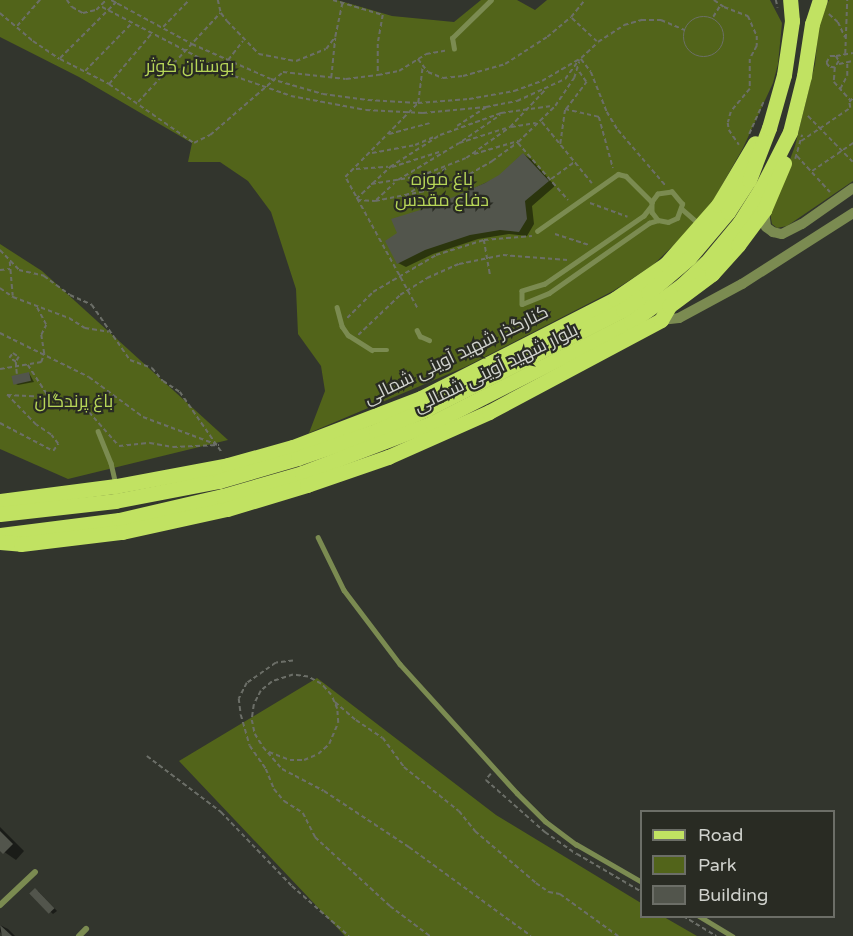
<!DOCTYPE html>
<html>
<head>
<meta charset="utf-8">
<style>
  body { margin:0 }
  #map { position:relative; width:853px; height:936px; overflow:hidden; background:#32352d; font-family:"Varela Round",Cairo,sans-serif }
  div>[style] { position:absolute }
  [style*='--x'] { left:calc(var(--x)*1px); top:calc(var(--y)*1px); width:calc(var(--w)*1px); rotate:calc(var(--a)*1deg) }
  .green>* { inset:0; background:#52641a }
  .shadow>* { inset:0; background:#0007 }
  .building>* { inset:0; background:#52554c; transform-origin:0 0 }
  .path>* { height:1.5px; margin-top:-0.75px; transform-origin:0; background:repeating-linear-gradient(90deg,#6c6f68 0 4.5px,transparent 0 7.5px) }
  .path>.ring { margin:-0.75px; padding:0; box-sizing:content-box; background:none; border:1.5px solid #6c6f68; border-radius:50% }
  .service>* { height:4.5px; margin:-2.25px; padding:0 2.25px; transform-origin:2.25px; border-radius:2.25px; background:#7b8b51 }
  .minor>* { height:6px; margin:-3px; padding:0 3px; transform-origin:3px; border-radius:3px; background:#7b8b51 }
  .tertiary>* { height:10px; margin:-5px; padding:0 5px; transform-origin:5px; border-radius:5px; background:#7b8b51 }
  .primary>* { height:15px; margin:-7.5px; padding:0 7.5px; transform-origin:7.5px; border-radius:7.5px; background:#c1e262 }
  span { translate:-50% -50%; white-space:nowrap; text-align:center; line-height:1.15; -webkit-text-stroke:4.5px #292b23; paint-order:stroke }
  .park-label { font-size:18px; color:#b7d658 }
  .street-label { font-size:18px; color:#d0d2cd }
  .legend { position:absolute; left:640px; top:810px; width:195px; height:108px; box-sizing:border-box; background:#292b23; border:2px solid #6c6e67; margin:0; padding:8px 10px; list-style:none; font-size:18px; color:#d0d2cd }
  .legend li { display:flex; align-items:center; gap:12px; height:30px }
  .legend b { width:30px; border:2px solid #6c6e67 }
</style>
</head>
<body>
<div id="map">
  <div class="green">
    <i style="clip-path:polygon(0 0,337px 0,392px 16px,454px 22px,481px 0,517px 0,535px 10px,547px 0,770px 0,782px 23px,778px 64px,773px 83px,743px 148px,713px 201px,684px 235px,653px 265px,613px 291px,465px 367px,309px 433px,325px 391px,321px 366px,298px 334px,296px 289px,271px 212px,248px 181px,220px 162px,188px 162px,192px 143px,79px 77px,0 37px)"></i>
    <i style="clip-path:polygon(829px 0,853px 0,853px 181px,787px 226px,777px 228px,772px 224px,770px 213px,795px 146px,815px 64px,819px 24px)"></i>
    <i style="clip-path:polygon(0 244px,42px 271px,228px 440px,68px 479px,0 449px)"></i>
    <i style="clip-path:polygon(317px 678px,496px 815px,641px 903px,642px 916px,664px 917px,697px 936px,345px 936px,179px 761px)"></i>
  </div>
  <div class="shadow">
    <i style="clip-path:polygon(523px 154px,531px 159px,555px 186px,532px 206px,534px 224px,527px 236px,509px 234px,478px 239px,433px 254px,406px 267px,398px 263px,434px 207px,500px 176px)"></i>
    <i style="clip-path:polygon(29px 373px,34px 382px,18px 385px,14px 383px)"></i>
    <i style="clip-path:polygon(0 827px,24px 851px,16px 860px,0 849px)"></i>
    <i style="clip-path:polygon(38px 891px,57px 911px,53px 914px,31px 893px)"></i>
    <i style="clip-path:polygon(0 925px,8px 929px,15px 936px,4px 936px,0 932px)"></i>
  </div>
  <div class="building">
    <i style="clip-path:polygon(523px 153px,549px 181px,525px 201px,527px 219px,519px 232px,500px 230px,470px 235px,425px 250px,397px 264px,385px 241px,397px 233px,391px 219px,433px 206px,485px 183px,499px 175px)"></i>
    <i style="left:29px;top:372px;width:9px;height:18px;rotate:77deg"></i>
    <i style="clip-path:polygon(0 831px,13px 844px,3px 854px,0 851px)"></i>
    <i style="left:35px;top:888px;width:28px;height:8px;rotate:46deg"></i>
    <i style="clip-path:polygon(0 925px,12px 936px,2px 936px)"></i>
  </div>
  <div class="path">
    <i style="--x:67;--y:0;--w:9;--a:54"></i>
    <i style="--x:72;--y:7;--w:13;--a:29"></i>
    <i style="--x:83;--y:13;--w:13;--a:-13"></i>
    <i style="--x:96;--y:10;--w:14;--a:-45"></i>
    <i style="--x:111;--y:0;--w:92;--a:28.5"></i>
    <i style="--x:192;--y:44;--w:86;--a:23.9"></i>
    <i style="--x:271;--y:79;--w:54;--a:16.1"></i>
    <i style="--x:323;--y:94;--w:45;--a:7.6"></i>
    <i style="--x:368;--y:100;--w:50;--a:3.4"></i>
    <i style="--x:418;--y:103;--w:51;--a:-4.5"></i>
    <i style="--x:469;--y:99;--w:46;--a:-10.1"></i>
    <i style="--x:514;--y:91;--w:30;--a:-20"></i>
    <i style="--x:542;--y:81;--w:45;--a:-30.5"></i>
    <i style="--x:581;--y:58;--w:23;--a:-43"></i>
    <i style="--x:598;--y:42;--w:31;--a:-33"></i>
    <i style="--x:624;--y:25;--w:19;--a:-16"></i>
    <i style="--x:642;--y:20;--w:19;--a:0"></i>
    <i style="--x:661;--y:20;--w:26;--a:23"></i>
    <i style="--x:218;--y:0;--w:13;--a:77"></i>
    <i style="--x:221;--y:13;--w:10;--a:53"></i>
    <i style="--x:227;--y:21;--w:46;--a:45.9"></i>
    <i style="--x:259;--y:54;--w:38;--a:11"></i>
    <i style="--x:296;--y:61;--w:32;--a:-22"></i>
    <i style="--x:326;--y:49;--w:15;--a:-53"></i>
    <i style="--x:335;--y:37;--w:35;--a:-78"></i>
    <i style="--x:333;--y:0;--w:52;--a:16.7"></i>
    <i style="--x:383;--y:15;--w:29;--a:100"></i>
    <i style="--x:378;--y:44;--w:31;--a:90"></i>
    <i style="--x:714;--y:0;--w:12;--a:35"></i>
    <i style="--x:724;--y:7;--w:26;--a:21"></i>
    <i style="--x:748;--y:16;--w:22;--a:66"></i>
    <i style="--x:757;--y:36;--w:10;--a:90"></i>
    <i style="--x:757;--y:46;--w:15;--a:118"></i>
    <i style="--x:750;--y:59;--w:30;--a:90"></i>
    <i style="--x:750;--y:89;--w:30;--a:130"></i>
    <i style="--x:731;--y:112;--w:11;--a:105"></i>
    <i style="--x:728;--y:123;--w:7;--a:82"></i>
    <i style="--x:729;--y:130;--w:18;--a:56"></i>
    <i style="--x:776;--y:0;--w:8;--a:76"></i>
    <i style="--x:102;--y:7;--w:149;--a:27.6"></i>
    <i style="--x:234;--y:76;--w:60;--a:19.3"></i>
    <i style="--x:291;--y:96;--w:76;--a:10.6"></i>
    <i style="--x:366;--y:110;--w:57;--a:3"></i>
    <i style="--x:423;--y:113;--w:63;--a:-5.4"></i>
    <i style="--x:486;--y:107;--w:32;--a:-11"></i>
    <i style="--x:517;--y:101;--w:53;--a:-24.6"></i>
    <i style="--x:565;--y:79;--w:24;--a:-54"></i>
    <i style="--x:0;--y:13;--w:43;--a:40.3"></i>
    <i style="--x:33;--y:41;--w:32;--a:34"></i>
    <i style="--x:60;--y:59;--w:55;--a:27"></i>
    <i style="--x:109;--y:84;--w:103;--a:34.8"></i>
    <i style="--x:194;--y:143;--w:18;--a:-27"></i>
    <i style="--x:210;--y:135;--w:96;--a:-40.8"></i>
    <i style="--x:283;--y:72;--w:63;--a:6.3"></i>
    <i style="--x:346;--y:79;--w:32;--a:-7"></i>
    <i style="--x:378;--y:75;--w:21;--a:-11"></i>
    <i style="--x:399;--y:71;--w:32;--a:-32"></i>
    <i style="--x:426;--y:54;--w:22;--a:-10"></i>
    <i style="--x:829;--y:14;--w:12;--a:42"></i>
    <i style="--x:838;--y:22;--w:17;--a:65"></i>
    <i class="ring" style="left:684px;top:17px;width:38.5px;height:38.5px"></i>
    <i style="--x:713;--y:17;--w:13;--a:-58"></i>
    <i style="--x:572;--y:18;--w:34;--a:43"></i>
    <i style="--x:17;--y:26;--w:35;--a:-49"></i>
    <i style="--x:163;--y:27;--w:37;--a:-46"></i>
    <i style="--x:845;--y:54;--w:54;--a:-87.9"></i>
    <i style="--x:836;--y:56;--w:17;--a:-10"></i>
    <i style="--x:60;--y:58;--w:82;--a:-45"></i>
    <i style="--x:418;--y:59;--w:16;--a:52"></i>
    <i style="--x:428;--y:72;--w:16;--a:22"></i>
    <i style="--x:443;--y:78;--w:20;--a:-6"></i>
    <i style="--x:463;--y:76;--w:44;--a:-15.9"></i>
    <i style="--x:505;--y:64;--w:50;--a:-32.7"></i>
    <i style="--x:547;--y:37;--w:31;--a:-40"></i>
    <i style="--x:571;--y:17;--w:22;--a:-51"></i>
    <i style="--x:581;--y:59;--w:16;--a:52"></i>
    <i style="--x:591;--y:72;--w:43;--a:68.2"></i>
    <i style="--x:607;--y:112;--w:21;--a:59"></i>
    <i style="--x:618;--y:130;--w:74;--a:49.4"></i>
    <i style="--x:228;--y:60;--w:24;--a:-52"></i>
    <i style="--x:839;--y:64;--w:14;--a:-12"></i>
    <i style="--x:835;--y:68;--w:6;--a:-171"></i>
    <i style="--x:829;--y:67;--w:5;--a:-127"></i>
    <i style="--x:826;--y:63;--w:8;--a:-60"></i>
    <i style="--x:830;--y:56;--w:6;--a:0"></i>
    <i style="--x:836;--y:56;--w:6;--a:59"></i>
    <i style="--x:839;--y:61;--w:8;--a:120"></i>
    <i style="--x:835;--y:68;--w:14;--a:94"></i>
    <i style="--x:834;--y:82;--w:24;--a:48"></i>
    <i style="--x:85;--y:71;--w:67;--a:-45.6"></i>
    <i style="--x:331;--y:78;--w:40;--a:-84.3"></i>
    <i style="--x:109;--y:84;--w:67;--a:-49.9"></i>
    <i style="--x:840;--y:89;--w:15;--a:-62"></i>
    <i style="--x:847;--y:76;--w:14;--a:-90"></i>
    <i style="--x:138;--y:102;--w:121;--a:-47.3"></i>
    <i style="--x:566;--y:109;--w:34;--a:-53"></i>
    <i style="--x:586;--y:82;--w:16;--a:-125"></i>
    <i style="--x:808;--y:116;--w:64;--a:45.6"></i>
    <i style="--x:542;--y:122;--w:79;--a:50.7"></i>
    <i style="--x:457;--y:126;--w:35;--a:-33"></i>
    <i style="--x:511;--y:127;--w:25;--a:-9"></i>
    <i style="--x:389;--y:134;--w:42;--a:-15"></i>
    <i style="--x:749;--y:134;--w:37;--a:-66"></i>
    <i style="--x:462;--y:141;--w:46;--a:-34.4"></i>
    <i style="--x:801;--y:141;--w:59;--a:-34"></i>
    <i style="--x:850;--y:108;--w:6;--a:-99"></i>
    <i style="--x:849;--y:102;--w:6;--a:-45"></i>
    <i style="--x:518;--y:143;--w:76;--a:48.7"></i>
    <i style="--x:560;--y:144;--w:35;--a:-82"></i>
    <i style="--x:565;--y:109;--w:35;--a:13"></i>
    <i style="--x:599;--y:117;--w:53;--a:74.6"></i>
    <i style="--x:372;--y:153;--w:44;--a:-10.5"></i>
    <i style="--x:415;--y:145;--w:21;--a:-23"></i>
    <i style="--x:474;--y:154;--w:46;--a:-16.5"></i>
    <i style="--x:797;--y:156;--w:49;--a:47.5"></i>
    <i style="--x:795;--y:159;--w:25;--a:-74"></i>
    <i style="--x:392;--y:167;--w:52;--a:-17.7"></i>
    <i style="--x:356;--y:169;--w:32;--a:-4"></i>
    <i style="--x:812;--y:171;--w:50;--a:-34.3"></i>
    <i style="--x:551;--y:179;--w:29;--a:-36"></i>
    <i style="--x:398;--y:180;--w:71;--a:-31.2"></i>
    <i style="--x:459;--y:143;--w:49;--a:-17.7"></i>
    <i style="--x:371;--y:184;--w:50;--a:-9.3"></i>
    <i style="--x:420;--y:176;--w:49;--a:-21.4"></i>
    <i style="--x:466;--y:158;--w:54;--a:-35.2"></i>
    <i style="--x:510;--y:127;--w:50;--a:-46.6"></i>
    <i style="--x:405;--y:196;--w:52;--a:-34"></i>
    <i style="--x:356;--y:199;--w:47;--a:-43.3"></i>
    <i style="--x:390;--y:167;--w:59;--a:-32.6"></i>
    <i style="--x:440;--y:135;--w:65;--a:-19.8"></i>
    <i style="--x:501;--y:113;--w:51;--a:-7.8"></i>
    <i style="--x:357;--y:200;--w:18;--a:3"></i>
    <i style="--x:375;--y:201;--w:56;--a:-11.3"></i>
    <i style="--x:430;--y:190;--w:35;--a:-20"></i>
    <i style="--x:463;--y:178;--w:34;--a:-30"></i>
    <i style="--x:492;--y:161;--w:32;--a:-36"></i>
    <i style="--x:518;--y:142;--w:52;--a:-44.2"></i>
    <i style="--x:555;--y:106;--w:34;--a:-56"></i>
    <i style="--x:574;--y:78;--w:17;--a:-73"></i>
    <i style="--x:376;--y:200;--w:25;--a:-43"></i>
    <i style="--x:590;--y:203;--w:40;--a:20.2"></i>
    <i style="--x:555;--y:234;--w:35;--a:18"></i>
    <i style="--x:484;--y:240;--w:36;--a:80"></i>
    <i style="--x:0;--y:250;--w:28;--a:46"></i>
    <i style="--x:19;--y:270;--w:26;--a:13"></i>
    <i style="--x:44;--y:276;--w:32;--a:36"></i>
    <i style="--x:70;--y:295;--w:24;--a:24"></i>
    <i style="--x:92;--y:305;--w:67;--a:55.4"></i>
    <i style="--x:130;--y:360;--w:23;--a:20"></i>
    <i style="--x:152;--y:368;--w:17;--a:50"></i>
    <i style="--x:163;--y:381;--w:20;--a:33"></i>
    <i style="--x:180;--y:392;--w:75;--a:55.3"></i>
    <i style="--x:10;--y:262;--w:34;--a:85"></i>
    <i style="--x:0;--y:270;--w:10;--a:-6"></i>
    <i style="--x:0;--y:288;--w:16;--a:35"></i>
    <i style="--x:13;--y:297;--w:60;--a:20.6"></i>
    <i style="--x:69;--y:318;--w:19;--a:32"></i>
    <i style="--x:85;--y:328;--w:24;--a:9"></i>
    <i style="--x:417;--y:308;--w:149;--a:-118.8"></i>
    <i style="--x:345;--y:177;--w:104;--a:-45.4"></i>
    <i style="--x:418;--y:103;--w:38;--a:-83"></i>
    <i style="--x:347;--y:318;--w:37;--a:-45"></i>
    <i style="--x:373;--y:292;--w:73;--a:-30.4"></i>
    <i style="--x:436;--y:255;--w:50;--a:-17.4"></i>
    <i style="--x:484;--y:240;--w:48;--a:-4.8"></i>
    <i style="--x:0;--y:333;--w:99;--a:26.3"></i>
    <i style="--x:89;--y:377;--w:67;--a:36.5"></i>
    <i style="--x:143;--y:417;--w:80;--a:20.5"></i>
    <i style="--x:358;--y:335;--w:58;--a:-43.6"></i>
    <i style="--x:400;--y:295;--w:32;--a:-32"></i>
    <i style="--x:427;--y:278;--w:35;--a:-24"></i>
    <i style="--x:459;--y:264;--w:45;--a:-11.6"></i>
    <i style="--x:503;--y:255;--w:65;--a:4.4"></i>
    <i style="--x:16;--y:362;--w:8;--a:-150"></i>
    <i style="--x:9;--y:358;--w:6;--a:-51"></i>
    <i style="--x:13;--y:353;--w:7;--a:34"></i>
    <i style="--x:19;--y:357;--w:6;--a:121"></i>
    <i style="--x:16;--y:362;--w:12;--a:85"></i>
    <i style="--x:28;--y:365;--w:37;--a:57"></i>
    <i style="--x:0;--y:369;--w:42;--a:-9.7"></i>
    <i style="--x:41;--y:362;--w:9;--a:-69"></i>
    <i style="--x:44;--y:354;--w:19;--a:-99"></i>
    <i style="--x:41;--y:335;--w:11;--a:-63"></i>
    <i style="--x:46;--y:325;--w:21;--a:-118"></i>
    <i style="--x:0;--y:423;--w:60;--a:27.8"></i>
    <i style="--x:53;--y:451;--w:9;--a:-54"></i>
    <i style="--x:58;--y:444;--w:11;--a:-128"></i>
    <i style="--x:51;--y:435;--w:18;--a:-146"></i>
    <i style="--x:36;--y:425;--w:42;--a:-134"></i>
    <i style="--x:7;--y:395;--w:42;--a:2.7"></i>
    <i style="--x:49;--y:397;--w:27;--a:13"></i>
    <i style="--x:75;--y:403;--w:17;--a:33"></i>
    <i style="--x:89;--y:412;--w:45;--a:48.6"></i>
    <i style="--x:119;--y:446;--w:31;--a:-6"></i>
    <i style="--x:150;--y:443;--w:23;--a:10"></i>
    <i style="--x:173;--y:447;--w:46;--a:-2.5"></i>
    <i style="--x:293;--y:661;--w:17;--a:173"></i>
    <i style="--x:276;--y:663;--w:35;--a:145"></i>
    <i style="--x:247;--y:683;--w:18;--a:117"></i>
    <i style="--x:239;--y:699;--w:16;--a:83"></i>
    <i style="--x:241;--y:715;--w:32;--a:74"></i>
    <i style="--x:250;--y:746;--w:28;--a:55"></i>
    <i style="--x:266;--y:769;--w:22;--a:68"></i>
    <i style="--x:274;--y:789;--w:16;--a:50"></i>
    <i style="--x:284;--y:801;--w:22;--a:32"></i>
    <i style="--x:303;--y:813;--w:27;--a:63"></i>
    <i style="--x:315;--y:837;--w:102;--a:42.6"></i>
    <i style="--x:390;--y:906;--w:50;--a:36.9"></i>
    <i style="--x:335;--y:702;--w:28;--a:41"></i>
    <i style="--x:356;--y:720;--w:32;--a:34"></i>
    <i style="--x:383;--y:738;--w:36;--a:54"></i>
    <i style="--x:404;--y:767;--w:70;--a:38.7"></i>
    <i style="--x:459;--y:811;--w:26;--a:51"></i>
    <i style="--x:475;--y:831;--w:80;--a:40.4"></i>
    <i style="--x:536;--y:883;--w:16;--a:35"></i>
    <i style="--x:549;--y:892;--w:11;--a:10"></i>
    <i style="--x:560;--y:894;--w:72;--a:35.9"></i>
    <i style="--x:269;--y:752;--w:22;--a:21"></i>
    <i style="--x:290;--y:760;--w:14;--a:0"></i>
    <i style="--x:304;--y:760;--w:15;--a:-23"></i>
    <i style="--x:318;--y:754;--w:15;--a:-42"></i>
    <i style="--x:329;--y:744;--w:23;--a:-67"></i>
    <i style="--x:338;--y:723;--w:14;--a:-94"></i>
    <i style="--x:337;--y:709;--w:15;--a:-113"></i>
    <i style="--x:331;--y:695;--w:15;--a:-132"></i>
    <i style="--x:321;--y:684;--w:15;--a:-152"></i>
    <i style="--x:308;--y:677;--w:15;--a:-172"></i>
    <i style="--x:293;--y:675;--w:22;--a:162"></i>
    <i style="--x:272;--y:682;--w:14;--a:141"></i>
    <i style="--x:261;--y:691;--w:16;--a:117"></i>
    <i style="--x:254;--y:705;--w:15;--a:98"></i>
    <i style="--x:252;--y:720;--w:14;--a:78"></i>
    <i style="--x:255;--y:734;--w:15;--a:58"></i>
    <i style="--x:263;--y:747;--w:29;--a:49"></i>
    <i style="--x:282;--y:769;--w:47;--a:27.6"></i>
    <i style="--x:324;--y:791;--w:102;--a:33.4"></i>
    <i style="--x:409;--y:847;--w:151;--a:36.1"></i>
    <i style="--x:147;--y:756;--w:93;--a:37.1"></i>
    <i style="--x:221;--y:812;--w:103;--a:46.2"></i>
    <i style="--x:292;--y:886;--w:76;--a:41.3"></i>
    <i style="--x:491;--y:774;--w:8;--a:130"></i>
    <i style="--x:486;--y:780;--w:79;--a:41.4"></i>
    <i style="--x:545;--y:832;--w:39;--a:35"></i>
    <i style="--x:577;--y:854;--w:75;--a:30.3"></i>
    <i style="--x:683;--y:916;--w:39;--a:31"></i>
  </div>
  <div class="service">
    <i style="--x:454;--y:49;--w:11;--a:-100"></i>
    <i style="--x:452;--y:38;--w:54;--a:-44.3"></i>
    <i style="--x:651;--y:207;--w:11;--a:128"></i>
    <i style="--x:644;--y:216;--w:120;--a:145.5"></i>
    <i style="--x:545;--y:284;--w:24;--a:163"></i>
    <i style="--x:522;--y:291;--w:13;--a:90"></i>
    <i style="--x:522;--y:304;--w:29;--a:-22"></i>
    <i style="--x:549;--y:293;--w:122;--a:-35"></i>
    <i style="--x:649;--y:223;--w:9;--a:-18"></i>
    <i style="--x:658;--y:220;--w:10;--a:11"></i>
    <i style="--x:668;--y:222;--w:10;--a:-24"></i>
    <i style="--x:677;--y:218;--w:15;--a:-70"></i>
    <i style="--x:682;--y:204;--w:16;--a:-130"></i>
    <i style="--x:672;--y:192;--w:14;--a:172"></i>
    <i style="--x:658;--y:194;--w:10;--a:127"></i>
    <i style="--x:652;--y:202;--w:10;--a:90"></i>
    <i style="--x:652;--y:212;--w:10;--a:53"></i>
    <i style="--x:682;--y:209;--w:23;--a:41"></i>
    <i style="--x:537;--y:231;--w:99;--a:-35.1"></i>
    <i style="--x:618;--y:174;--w:8;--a:14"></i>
    <i style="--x:626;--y:176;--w:37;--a:45"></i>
    <i style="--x:337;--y:307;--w:20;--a:75"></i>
    <i style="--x:342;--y:326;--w:11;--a:56"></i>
    <i style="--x:348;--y:335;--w:28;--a:32"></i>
    <i style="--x:372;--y:350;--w:15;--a:0"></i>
    <i style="--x:417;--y:330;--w:7;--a:63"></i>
    <i style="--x:420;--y:336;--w:10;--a:24"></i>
    <i style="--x:98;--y:431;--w:35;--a:68"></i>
    <i style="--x:111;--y:463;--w:22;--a:77"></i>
    <i style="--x:318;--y:537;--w:59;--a:63.9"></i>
    <i style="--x:344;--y:590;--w:93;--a:52.9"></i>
    <i style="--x:400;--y:664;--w:174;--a:47.8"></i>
    <i style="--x:517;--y:793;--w:40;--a:45"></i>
    <i style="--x:545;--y:821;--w:39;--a:37"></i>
    <i style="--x:576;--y:844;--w:76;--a:29.9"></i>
    <i style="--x:699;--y:916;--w:39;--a:31"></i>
  </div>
  <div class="minor">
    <i style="--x:0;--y:905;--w:48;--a:-43.3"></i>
    <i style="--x:79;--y:936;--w:10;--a:-45"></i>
  </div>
  <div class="tertiary">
    <i style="--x:764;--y:210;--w:17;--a:83"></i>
    <i style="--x:766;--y:227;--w:9;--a:36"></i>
    <i style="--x:773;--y:232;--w:9;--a:13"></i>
    <i style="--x:782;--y:234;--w:22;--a:-27"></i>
    <i style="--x:802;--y:224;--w:62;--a:-35.2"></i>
    <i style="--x:661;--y:320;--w:18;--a:-6"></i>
    <i style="--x:679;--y:318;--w:72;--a:-28.4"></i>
    <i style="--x:742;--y:284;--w:132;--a:-32.6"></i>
  </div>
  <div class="primary">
    <i style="--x:0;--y:501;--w:117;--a:-7.4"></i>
    <i style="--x:116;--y:486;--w:114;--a:-10.6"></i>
    <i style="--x:228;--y:465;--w:67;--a:-15.5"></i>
    <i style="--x:293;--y:447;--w:137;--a:-20.9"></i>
    <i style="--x:421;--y:398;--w:218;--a:-27"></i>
    <i style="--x:615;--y:299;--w:62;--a:-34.5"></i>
    <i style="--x:666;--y:264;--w:79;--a:-48.6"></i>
    <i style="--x:718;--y:205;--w:72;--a:-59.2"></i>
    <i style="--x:0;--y:514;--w:116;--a:-6.4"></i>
    <i style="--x:115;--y:501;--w:106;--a:-10.9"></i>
    <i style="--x:219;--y:481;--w:82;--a:-16.2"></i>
    <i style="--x:298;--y:458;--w:83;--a:-19.1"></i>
    <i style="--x:376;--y:431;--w:56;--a:-23.3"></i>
    <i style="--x:427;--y:409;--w:220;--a:-26.8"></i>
    <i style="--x:623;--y:310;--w:30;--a:-34"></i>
    <i style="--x:648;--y:293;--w:54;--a:-40.5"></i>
    <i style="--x:689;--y:258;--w:60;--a:-49.7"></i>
    <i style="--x:728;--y:212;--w:38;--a:-57"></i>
    <i style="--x:749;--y:180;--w:56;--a:-69"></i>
    <i style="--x:769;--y:128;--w:55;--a:-74.2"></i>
    <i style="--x:784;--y:75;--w:55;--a:-81.6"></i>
    <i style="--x:792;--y:21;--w:21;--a:-95"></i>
    <i style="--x:0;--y:535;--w:120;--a:-7.2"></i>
    <i style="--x:119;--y:520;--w:107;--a:-13"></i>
    <i style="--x:223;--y:496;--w:82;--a:-16.2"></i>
    <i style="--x:302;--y:473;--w:139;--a:-21"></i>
    <i style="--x:432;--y:423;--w:223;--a:-26.9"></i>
    <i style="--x:631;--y:322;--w:63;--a:-36"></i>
    <i style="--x:682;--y:285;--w:33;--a:-43"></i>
    <i style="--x:706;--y:263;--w:53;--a:-50.3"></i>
    <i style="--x:740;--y:222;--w:39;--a:-58"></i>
    <i style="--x:761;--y:189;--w:64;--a:-63"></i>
    <i style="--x:790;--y:132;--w:58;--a:-76"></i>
    <i style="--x:804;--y:76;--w:53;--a:-81.3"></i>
    <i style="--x:812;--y:24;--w:25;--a:-72"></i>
    <i style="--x:0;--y:542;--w:21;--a:5"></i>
    <i style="--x:21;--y:544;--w:102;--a:-6.8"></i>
    <i style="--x:122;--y:532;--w:107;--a:-12.4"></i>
    <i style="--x:227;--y:509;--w:84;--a:-16.7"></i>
    <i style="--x:307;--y:485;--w:86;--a:-19.1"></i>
    <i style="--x:388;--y:457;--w:111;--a:-24"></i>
    <i style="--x:489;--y:412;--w:195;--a:-28.1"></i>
    <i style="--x:661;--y:320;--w:16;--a:-60"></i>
    <i style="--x:669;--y:306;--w:54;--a:-36.7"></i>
    <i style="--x:712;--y:274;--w:39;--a:-48"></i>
    <i style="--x:738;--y:245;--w:44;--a:-53.4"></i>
    <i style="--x:764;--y:210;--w:51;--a:-66.9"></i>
  </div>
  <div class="park-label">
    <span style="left:190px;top:66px">بوستان کوثر</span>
    <span style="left:442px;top:190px">باغ موزه<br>دفاع مقدس</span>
    <span style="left:74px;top:401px">باغ پرندگان</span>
  </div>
  <div class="street-label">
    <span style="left:456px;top:355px;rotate:-26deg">کنارگذر شهید آوینی شمالی</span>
    <span style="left:496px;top:368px;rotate:-26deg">بلوار شهید آوینی شمالی</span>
  </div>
  <ul class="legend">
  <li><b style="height:8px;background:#c1e262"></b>Road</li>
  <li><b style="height:16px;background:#52641a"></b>Park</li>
  <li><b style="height:16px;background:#52554c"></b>Building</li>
  </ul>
</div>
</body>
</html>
